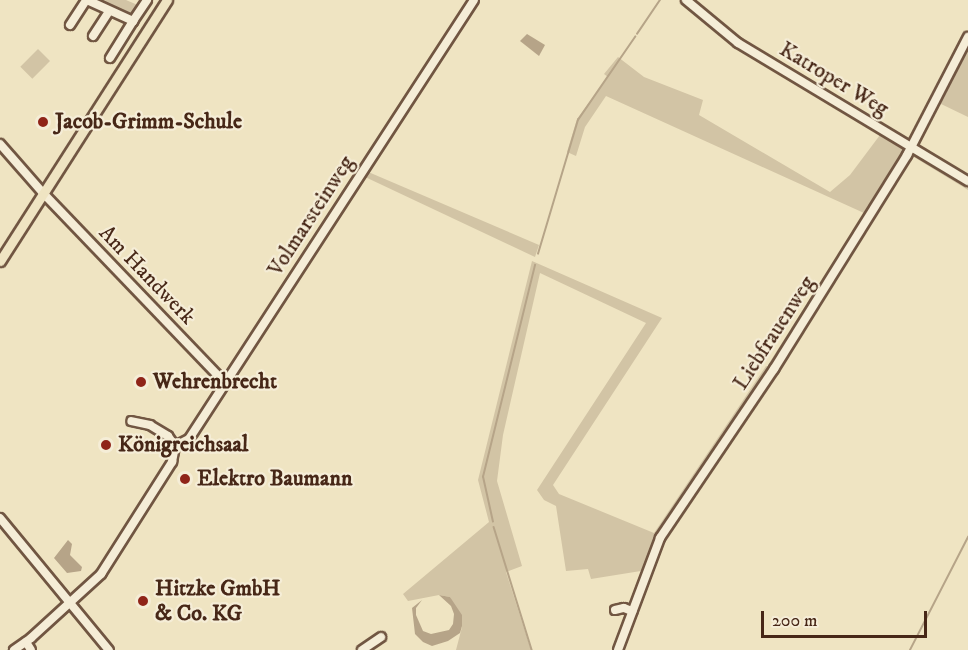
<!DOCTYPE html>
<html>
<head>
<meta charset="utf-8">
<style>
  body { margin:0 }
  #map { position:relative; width:968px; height:650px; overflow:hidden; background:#efe4c2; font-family:"IM FELL DW Pica",serif }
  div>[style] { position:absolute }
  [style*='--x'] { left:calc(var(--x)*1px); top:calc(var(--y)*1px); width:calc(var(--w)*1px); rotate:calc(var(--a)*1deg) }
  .green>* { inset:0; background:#d2c4a5; transform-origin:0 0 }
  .water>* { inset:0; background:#b6a488 }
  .stream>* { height:1.5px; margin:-0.75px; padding:0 0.75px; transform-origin:0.75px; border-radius:0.75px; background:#b6a488 }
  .roads { filter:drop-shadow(2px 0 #715642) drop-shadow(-2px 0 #715642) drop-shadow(0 2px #715642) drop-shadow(0 -2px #715642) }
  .minor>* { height:8px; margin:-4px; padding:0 4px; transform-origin:4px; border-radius:4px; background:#f5edd7 }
  .major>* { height:9px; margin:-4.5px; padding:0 4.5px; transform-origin:4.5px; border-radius:4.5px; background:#efe4c2 }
  .dots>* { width:16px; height:16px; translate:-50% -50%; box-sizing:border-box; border:3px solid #f5edd7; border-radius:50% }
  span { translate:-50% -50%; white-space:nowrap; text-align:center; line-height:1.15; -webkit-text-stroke:4.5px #f5edd7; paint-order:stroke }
  .street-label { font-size:22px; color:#472717 }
  .poi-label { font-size:22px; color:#472717; font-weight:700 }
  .left { translate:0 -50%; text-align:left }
  .scale { position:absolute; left:761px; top:611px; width:166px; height:27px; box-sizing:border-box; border:3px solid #472717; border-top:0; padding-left:8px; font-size:18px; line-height:21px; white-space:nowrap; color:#472717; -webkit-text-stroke:4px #f5edd7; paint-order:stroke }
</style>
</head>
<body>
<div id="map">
  <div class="green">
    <i style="clip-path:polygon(93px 0,126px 0,140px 6px,130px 17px)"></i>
    <i style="clip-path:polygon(968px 48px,968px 117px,939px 103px)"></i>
    <i style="left:38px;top:49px;width:17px;height:25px;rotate:45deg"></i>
    <i style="clip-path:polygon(618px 57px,644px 77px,703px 100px,699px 115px,830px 192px,850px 175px,883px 131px,910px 147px,774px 368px,768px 365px,864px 213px,606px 96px,585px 127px,576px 156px,567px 152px,577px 119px,608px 77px,604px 74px)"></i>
    <i style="clip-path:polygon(911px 148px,968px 182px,968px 190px,909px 154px)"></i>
    <i style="clip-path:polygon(366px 171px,539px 245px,535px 257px,363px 176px)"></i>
    <i style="clip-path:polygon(532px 261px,662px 318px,553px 485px,559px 494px,654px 533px,766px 366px,773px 369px,659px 538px,647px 570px,591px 579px,588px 569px,566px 571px,556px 506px,544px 500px,537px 490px,646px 323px,540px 273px,503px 435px,497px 481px,522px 566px,506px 572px,531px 650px,456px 650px,462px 627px,450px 597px,439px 595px,408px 601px,403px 594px,489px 522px,478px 480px)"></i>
  </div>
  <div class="water">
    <i style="clip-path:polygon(527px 34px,545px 45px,539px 56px,520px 41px)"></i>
    <i style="clip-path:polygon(68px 540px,72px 544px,70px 555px,82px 567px,81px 571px,67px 573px,54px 558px)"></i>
    <i style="clip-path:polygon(439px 595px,450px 597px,462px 615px,462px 626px,460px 633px,448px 641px,432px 646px,423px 642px,415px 634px,412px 608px,422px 600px,416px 608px,416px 615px,423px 631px,431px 634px,449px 630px,453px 624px,454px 614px,451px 606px)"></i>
  </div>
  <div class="stream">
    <i style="--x:637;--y:34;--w:41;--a:-55.9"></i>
    <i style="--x:538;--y:254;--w:140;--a:-73.4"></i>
    <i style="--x:578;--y:120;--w:101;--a:-55.5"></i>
    <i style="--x:493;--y:522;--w:46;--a:-102.5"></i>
    <i style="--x:483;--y:477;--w:218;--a:-76.2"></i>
    <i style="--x:494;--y:527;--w:129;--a:72.8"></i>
    <i style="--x:910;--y:650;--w:127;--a:-62.8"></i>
  </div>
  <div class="roads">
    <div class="minor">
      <i style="--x:87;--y:0;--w:51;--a:24.5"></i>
      <i style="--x:133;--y:21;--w:25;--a:-56"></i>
      <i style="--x:686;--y:0;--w:67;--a:39.6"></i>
      <i style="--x:738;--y:43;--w:268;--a:31"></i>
      <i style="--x:70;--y:25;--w:30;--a:-57"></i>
      <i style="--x:93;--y:36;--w:30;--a:-57"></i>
      <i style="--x:110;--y:58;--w:44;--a:-58.1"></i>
      <i style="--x:0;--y:144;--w:65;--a:48.7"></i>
      <i style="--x:43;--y:193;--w:263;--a:46.2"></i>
      <i style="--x:175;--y:446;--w:16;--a:-27"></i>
      <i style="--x:189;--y:439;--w:523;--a:-57.01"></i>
      <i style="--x:0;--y:518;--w:171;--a:50.5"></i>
      <i style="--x:615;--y:610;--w:9;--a:-13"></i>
      <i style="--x:624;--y:608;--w:9;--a:21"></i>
      <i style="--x:26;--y:642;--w:9;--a:58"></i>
      <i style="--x:14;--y:650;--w:21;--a:-35"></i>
      <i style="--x:31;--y:638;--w:95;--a:-42.4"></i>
      <i style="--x:101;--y:574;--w:133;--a:-57.6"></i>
      <i style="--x:172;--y:462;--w:16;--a:-79"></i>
      <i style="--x:175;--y:446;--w:12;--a:-125"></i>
      <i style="--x:168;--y:436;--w:21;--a:-149"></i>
      <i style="--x:150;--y:425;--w:19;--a:-168"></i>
      <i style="--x:362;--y:650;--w:23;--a:-34"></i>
      <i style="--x:618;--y:650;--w:120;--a:-69.4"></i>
      <i style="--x:660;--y:538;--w:204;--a:-56"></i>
      <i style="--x:774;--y:369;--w:252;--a:-58.1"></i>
      <i style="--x:907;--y:155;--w:133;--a:-62.7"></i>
    </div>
    <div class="major">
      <i style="--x:0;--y:261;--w:310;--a:-57.4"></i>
    </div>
  </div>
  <div class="dots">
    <i style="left:43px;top:122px;background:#8f2418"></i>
    <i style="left:141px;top:382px;background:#8f2418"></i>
    <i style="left:106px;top:445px;background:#8f2418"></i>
    <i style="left:185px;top:479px;background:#8f2418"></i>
    <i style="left:143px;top:601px;background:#8f2418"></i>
  </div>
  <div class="street-label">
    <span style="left:834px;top:79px;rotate:31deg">Katroper Weg</span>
    <span style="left:311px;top:216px;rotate:-57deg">Volmarsteinweg</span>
    <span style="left:147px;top:275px;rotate:46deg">Am Handwerk</span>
    <span style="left:774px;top:333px;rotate:-57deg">Liebfrauenweg</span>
  </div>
  <div class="poi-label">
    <span class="left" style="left:55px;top:122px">Jacob-Grimm-Schule</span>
    <span class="left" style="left:153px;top:382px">Wehrenbrecht</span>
    <span class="left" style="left:118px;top:445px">Königreichsaal</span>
    <span class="left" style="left:197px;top:479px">Elektro Baumann</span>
    <span class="left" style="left:155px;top:601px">Hitzke GmbH<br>&amp; Co. KG</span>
  </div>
  <div class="scale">200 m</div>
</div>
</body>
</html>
